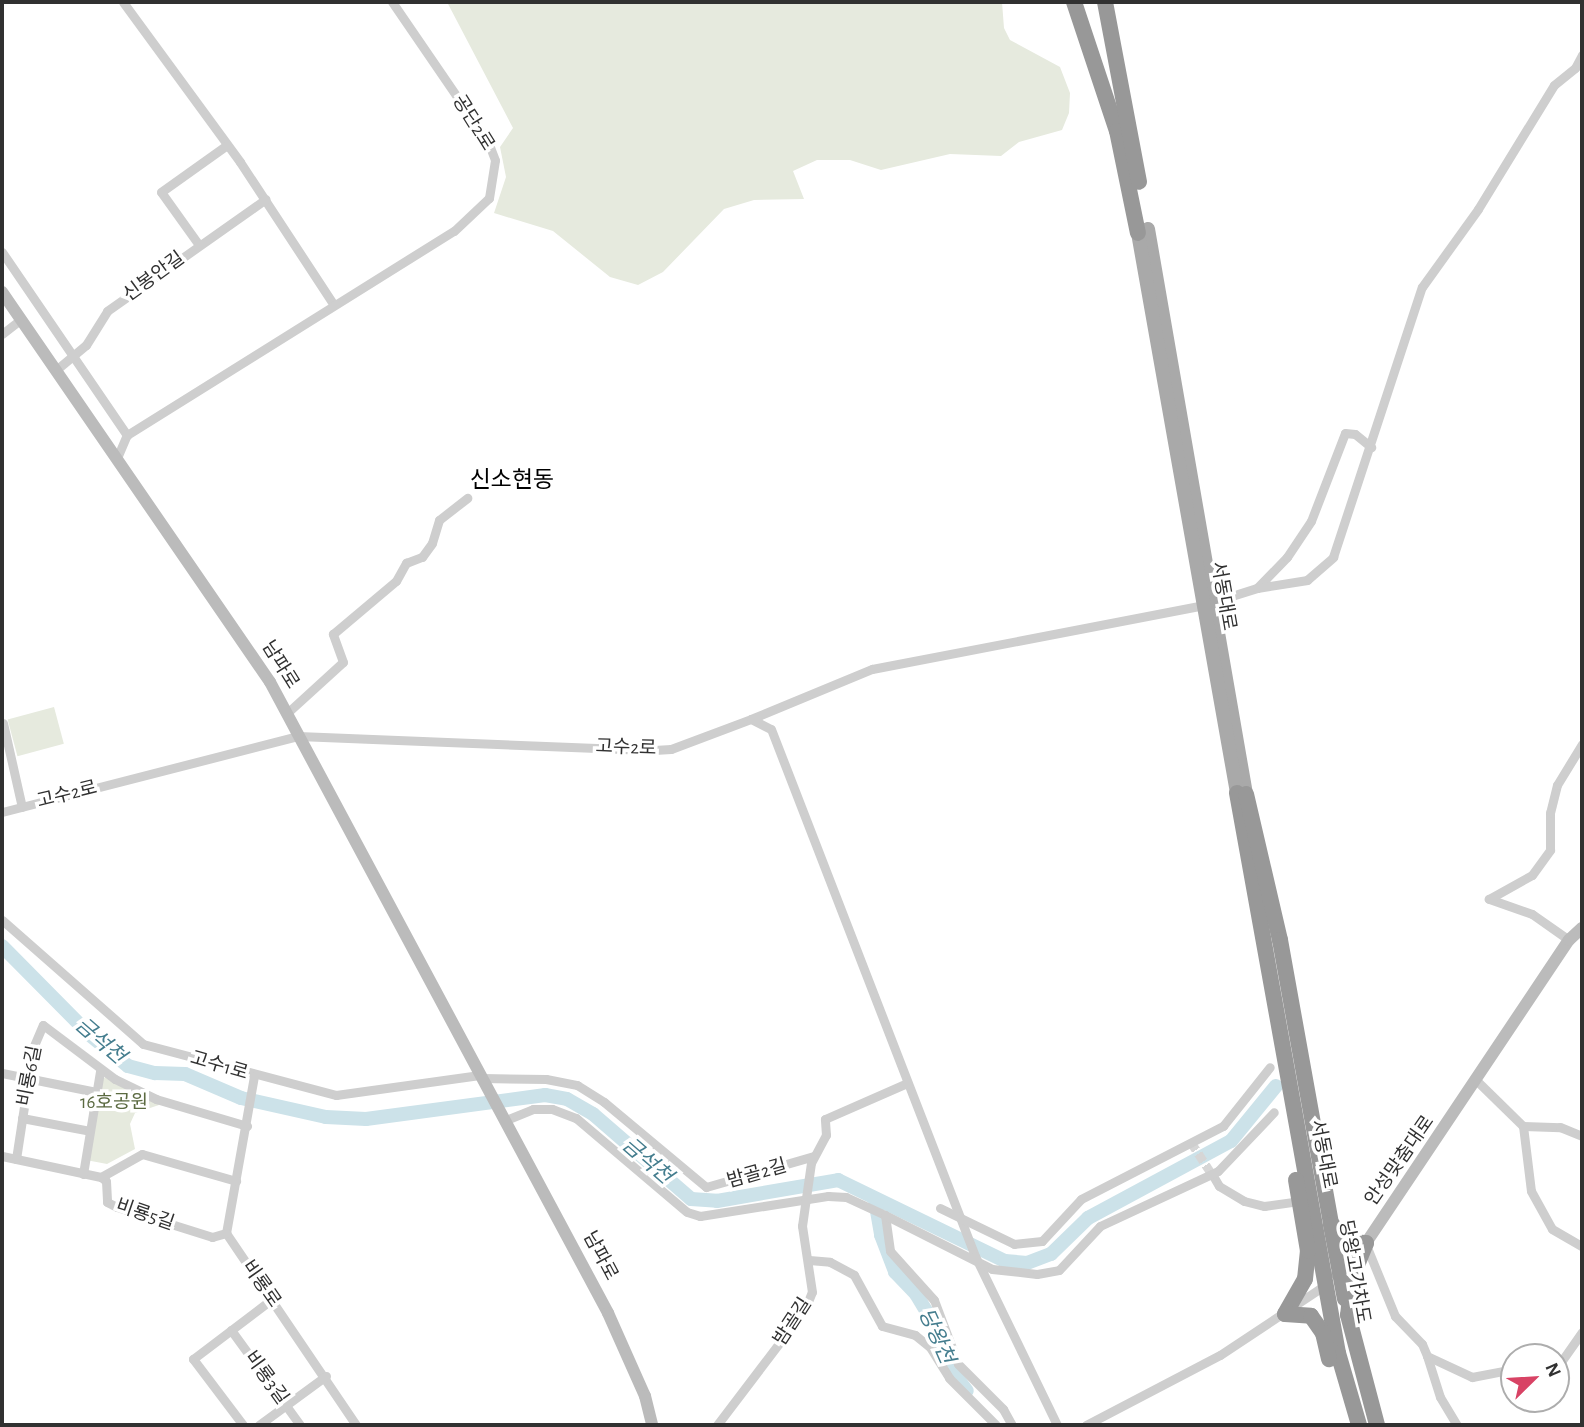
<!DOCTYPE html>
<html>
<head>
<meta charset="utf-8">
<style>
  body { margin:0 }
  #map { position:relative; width:1584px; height:1427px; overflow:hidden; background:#fff; font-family:"Alegreya Sans","Noto Sans KR",sans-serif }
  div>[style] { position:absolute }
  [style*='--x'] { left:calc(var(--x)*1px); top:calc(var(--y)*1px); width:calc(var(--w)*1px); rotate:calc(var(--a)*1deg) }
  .green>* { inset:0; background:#e6eade; transform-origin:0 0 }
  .river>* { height:14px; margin:-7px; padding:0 7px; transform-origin:7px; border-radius:7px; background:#cce2e9 }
  .street-tunnel>* { height:9px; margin-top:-4.5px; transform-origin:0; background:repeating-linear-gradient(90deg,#d6d6d6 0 9px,transparent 0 13.5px) }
  .street>* { height:9px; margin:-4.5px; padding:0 4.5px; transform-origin:4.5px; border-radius:4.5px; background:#cecece }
  .secondary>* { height:12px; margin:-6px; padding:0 6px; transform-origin:6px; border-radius:6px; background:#bbb }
  .primary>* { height:14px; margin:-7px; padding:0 7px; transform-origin:7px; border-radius:7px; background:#a9a9a9 }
  .highway>* { height:16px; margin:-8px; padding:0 8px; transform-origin:8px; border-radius:8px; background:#989898 }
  span { translate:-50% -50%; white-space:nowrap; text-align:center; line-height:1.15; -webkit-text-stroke:7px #fff; paint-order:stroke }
  .street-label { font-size:19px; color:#313131 }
  .park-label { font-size:19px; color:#5b6a41 }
  .water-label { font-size:21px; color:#447d8e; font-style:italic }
  .quarter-label { font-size:23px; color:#000 }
  .frame { position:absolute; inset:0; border:4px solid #313131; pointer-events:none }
  .north { position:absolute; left:1500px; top:1343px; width:70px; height:70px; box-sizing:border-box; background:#fff; border:2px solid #adadad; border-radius:50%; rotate:66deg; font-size:19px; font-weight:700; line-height:28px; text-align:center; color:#313131 }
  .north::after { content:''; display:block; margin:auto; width:24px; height:32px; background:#d84365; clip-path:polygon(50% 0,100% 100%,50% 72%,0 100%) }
</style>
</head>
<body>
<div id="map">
  <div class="green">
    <i style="clip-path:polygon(447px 2px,1002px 2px,1004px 28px,1010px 40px,1060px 67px,1070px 93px,1069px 113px,1062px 130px,1019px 142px,1001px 156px,950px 154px,881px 170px,850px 160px,817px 160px,793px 171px,804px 199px,754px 200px,724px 209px,663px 272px,638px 285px,610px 277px,553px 231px,494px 213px,506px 177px,500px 147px,513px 128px)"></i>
    <i style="left:54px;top:707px;width:38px;height:48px;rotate:75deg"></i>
    <i style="clip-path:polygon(107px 1075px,162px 1104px,135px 1113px,130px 1124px,135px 1149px,107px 1164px,86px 1160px,91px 1093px)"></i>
  </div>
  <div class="river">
    <i style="--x:2;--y:946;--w:125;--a:45.3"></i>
    <i style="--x:90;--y:1035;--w:49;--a:39.2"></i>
    <i style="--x:128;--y:1066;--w:28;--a:15"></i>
    <i style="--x:155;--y:1073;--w:30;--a:2"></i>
    <i style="--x:185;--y:1074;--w:61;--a:23.2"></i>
    <i style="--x:241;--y:1098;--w:87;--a:12.6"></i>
    <i style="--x:326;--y:1117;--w:40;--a:2.9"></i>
    <i style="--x:366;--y:1119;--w:181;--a:-7.6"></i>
    <i style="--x:545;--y:1095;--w:22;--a:10"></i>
    <i style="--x:567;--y:1099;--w:30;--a:30"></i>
    <i style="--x:593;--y:1114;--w:130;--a:40.9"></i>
    <i style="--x:691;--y:1199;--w:26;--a:4"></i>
    <i style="--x:717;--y:1201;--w:123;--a:-9.8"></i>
    <i style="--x:838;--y:1180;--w:186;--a:25.9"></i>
    <i style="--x:1005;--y:1261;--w:22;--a:5"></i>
    <i style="--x:1027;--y:1263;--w:26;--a:-21"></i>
    <i style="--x:1051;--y:1254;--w:52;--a:-44.2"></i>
    <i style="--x:1088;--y:1218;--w:162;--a:-28.3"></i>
    <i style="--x:1231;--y:1141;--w:71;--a:-50.7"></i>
    <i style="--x:875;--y:1200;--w:36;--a:80"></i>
    <i style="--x:881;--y:1235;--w:40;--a:69"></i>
    <i style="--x:895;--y:1272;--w:30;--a:46"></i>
    <i style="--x:916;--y:1294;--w:37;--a:59"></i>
    <i style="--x:935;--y:1326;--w:33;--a:78"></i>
    <i style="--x:942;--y:1358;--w:41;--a:52.9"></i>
  </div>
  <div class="street-tunnel">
    <i style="--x:1191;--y:1142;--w:38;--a:57"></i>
  </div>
  <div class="street">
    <i style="--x:123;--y:2;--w:198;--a:53.8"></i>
    <i style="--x:240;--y:162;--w:171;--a:56.7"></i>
    <i style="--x:199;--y:245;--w:65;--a:-125.6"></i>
    <i style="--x:161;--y:192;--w:81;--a:-35.5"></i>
    <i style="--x:2;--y:252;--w:222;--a:55.7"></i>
    <i style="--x:2;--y:334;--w:24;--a:-38"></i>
    <i style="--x:56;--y:370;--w:39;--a:-40"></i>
    <i style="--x:86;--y:345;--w:40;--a:-58"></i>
    <i style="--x:107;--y:311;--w:194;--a:-35.2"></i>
    <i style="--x:127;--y:435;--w:385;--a:-32"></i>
    <i style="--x:454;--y:231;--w:48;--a:-43.3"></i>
    <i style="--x:489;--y:198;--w:38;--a:-81"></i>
    <i style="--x:495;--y:160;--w:19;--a:-111"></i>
    <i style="--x:488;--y:142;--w:170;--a:-124.4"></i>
    <i style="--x:117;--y:458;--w:25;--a:-67"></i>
    <i style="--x:1257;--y:588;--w:43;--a:-45.9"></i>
    <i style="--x:1287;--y:557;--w:43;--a:-56.3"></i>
    <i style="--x:1311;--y:521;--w:94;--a:-68.9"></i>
    <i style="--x:1345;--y:433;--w:10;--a:6"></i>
    <i style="--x:1355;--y:434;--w:21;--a:39"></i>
    <i style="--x:286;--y:714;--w:77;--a:-42.4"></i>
    <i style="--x:343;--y:662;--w:30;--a:-110"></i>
    <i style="--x:333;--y:634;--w:82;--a:-40.1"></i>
    <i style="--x:396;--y:581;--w:21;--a:-61"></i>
    <i style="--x:406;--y:563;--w:17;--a:-21"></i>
    <i style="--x:422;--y:557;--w:17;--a:-54"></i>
    <i style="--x:432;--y:543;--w:24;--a:-73"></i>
    <i style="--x:439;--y:520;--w:36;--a:-38"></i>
    <i style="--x:751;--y:719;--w:131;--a:-22.5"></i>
    <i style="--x:872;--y:669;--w:337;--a:-10.9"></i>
    <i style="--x:1203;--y:605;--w:57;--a:-17.5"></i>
    <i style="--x:1257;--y:588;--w:51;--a:-9.1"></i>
    <i style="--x:1307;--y:580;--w:35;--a:-41"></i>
    <i style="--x:1333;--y:557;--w:284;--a:-71.8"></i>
    <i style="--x:1422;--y:287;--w:96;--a:-54.3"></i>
    <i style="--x:1478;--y:209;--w:145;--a:-58.5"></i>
    <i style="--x:1554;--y:85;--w:27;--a:-39"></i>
    <i style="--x:1575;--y:68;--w:15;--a:-62"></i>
    <i style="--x:3;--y:723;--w:86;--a:77.3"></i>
    <i style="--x:2;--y:812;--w:306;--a:-14.4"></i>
    <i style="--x:298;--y:736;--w:356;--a:2.3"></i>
    <i style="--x:654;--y:750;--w:17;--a:-3"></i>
    <i style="--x:671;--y:749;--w:85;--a:-20.6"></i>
    <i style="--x:751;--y:719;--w:22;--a:27"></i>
    <i style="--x:771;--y:729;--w:565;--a:68.84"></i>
    <i style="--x:975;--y:1256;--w:188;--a:64.1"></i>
    <i style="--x:2;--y:920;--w:188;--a:41.3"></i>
    <i style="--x:143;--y:1044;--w:200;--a:14.8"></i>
    <i style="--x:336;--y:1095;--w:145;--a:-7.9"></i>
    <i style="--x:1569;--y:940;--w:45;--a:-144.9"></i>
    <i style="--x:1532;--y:914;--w:46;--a:-160.8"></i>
    <i style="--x:1489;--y:899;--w:49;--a:-29.2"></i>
    <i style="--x:1532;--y:875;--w:31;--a:-54"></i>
    <i style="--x:1550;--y:850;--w:37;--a:-90"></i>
    <i style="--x:1550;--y:813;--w:29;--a:-76"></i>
    <i style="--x:1557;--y:785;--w:48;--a:-58.6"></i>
    <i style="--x:2;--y:1073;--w:96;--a:11.4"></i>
    <i style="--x:254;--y:1076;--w:159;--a:100.1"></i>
    <i style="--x:226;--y:1233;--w:232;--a:55.9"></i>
    <i style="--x:482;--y:1078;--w:64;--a:0.9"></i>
    <i style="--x:546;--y:1079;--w:32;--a:11"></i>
    <i style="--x:577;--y:1085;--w:32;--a:32"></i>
    <i style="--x:604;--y:1102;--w:133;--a:39.8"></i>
    <i style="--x:706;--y:1187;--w:112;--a:-16"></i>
    <i style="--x:1478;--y:1082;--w:63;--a:44.4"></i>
    <i style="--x:1523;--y:1126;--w:37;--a:2"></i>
    <i style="--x:1560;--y:1127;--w:24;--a:22"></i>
    <i style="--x:22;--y:1118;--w:69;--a:10.8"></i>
    <i style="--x:506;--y:1120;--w:29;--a:-22"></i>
    <i style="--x:533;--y:1109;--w:19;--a:0"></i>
    <i style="--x:552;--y:1109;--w:26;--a:21"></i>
    <i style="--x:576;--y:1118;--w:145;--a:40.3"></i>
    <i style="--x:687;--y:1212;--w:14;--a:17"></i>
    <i style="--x:700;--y:1216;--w:130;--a:-8.9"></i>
    <i style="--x:828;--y:1196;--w:18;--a:3"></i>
    <i style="--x:846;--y:1197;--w:43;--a:24.8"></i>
    <i style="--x:885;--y:1215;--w:36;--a:82"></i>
    <i style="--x:890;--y:1251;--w:66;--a:48.1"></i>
    <i style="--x:934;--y:1300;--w:68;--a:69.4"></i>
    <i style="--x:958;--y:1364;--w:64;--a:45"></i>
    <i style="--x:1003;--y:1409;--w:18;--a:61"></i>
    <i style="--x:1523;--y:1126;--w:65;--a:83"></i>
    <i style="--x:1531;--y:1191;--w:43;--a:61.1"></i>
    <i style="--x:1552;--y:1229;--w:34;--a:30"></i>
    <i style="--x:2;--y:1156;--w:101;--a:12"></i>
    <i style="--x:101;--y:1177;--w:6;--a:39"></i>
    <i style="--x:106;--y:1181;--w:21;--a:87"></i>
    <i style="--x:107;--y:1202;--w:11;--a:27"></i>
    <i style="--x:117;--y:1207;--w:100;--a:17.5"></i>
    <i style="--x:212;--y:1237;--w:15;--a:-16"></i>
    <i style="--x:16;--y:1159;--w:112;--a:-81.3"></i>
    <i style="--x:33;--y:1048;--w:25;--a:-67"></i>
    <i style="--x:43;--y:1025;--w:90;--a:36.9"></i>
    <i style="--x:115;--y:1079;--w:46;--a:26"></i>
    <i style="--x:156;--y:1099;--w:95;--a:16.5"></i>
    <i style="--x:83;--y:1174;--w:104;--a:-80.6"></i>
    <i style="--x:1212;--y:1174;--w:14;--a:60"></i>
    <i style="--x:1219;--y:1186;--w:29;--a:31"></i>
    <i style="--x:1244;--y:1201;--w:21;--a:14"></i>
    <i style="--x:1264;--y:1206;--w:35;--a:-8"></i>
    <i style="--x:101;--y:1177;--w:47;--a:-29.3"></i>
    <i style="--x:142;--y:1154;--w:98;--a:16"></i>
    <i style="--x:940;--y:1208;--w:82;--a:25.9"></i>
    <i style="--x:1014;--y:1244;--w:28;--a:-6"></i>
    <i style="--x:1042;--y:1241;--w:57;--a:-47.1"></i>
    <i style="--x:1081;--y:1199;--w:160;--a:-27.2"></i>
    <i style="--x:1223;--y:1126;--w:75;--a:-51.5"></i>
    <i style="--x:885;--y:1215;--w:120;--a:26.8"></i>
    <i style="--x:992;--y:1269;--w:45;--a:6.3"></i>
    <i style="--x:1037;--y:1274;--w:22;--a:-10"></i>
    <i style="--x:1059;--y:1270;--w:60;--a:-47"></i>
    <i style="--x:1100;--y:1226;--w:130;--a:-25"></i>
    <i style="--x:1218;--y:1171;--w:81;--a:-46.5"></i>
    <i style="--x:1366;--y:1245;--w:77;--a:67.8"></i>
    <i style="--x:1395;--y:1316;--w:39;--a:46"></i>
    <i style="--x:1422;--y:1344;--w:13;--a:67"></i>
    <i style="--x:1427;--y:1356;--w:50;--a:25"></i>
    <i style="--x:1472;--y:1377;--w:43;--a:-10.8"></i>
    <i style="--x:809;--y:1260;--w:21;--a:5"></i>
    <i style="--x:830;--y:1262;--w:27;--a:28"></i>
    <i style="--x:854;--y:1275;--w:58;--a:61.2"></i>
    <i style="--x:882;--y:1326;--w:34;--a:15"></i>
    <i style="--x:915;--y:1335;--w:19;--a:39"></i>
    <i style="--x:930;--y:1347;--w:36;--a:58"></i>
    <i style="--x:949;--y:1378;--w:66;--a:45"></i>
    <i style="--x:231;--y:1330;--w:117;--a:54"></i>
    <i style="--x:1427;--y:1356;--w:43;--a:72.4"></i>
    <i style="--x:1440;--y:1397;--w:33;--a:59"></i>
    <i style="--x:1556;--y:1369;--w:45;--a:-54.9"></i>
    <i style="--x:243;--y:1425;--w:83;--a:-127.1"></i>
    <i style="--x:193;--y:1359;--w:99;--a:-37.2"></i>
    <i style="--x:259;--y:1425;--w:83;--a:-36.2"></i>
    <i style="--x:717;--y:1425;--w:146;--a:-52.8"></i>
    <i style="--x:805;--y:1309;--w:18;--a:-68"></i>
    <i style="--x:812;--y:1292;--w:67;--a:-98.6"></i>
    <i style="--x:802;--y:1226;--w:64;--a:-81.9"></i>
    <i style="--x:811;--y:1163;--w:32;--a:-62"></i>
    <i style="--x:826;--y:1135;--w:16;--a:-94"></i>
    <i style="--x:825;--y:1119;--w:90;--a:-23.7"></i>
    <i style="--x:1086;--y:1425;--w:151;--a:-27.6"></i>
    <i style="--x:1220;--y:1355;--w:125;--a:-33.6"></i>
  </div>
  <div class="secondary">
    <i style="--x:2;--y:292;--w:473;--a:55.5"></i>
    <i style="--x:270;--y:682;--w:716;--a:61.82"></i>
    <i style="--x:608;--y:1313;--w:91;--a:66"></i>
    <i style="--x:645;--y:1396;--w:30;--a:76"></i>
    <i style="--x:1337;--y:1274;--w:42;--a:-46.9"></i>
    <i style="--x:1366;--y:1243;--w:365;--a:-56.2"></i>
    <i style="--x:1569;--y:940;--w:18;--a:-43"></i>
  </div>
  <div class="primary">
    <i style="--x:1148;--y:229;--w:573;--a:80.16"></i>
    <i style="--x:1138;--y:233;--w:569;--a:79.97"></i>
  </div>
  <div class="highway">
    <i style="--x:1074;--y:2;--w:136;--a:71.6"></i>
    <i style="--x:1117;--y:131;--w:104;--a:78.4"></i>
    <i style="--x:1105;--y:2;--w:183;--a:79.3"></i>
    <i style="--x:1237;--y:793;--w:569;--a:79.78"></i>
    <i style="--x:1338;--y:1353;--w:75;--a:73.7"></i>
    <i style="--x:1246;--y:794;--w:150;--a:76.9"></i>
    <i style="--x:1280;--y:940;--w:288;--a:79.8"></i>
    <i style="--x:1331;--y:1223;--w:24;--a:52"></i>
    <i style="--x:1346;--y:1242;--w:20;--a:3"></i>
    <i style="--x:1366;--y:1243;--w:38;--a:112"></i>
    <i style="--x:1352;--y:1278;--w:37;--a:96"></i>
    <i style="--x:1348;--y:1315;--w:114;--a:75.2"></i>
    <i style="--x:1331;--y:1225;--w:75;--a:79.3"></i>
    <i style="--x:1285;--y:1314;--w:40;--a:-60.3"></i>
    <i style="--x:1305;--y:1279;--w:28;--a:-84"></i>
    <i style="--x:1308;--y:1251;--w:72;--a:-99.6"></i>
    <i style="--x:1285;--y:1314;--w:26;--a:4"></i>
    <i style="--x:1311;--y:1316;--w:21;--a:55"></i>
    <i style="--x:1323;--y:1333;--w:27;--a:77"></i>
  </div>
  <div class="street-label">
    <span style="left:473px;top:123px;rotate:58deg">공단2로</span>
    <span style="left:154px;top:277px;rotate:-36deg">신봉안길</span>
    <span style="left:1223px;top:596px;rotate:80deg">서동대로</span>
    <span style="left:280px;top:665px;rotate:58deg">남파로</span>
    <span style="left:626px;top:748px;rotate:2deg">고수2로</span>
    <span style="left:67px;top:795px;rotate:-14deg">고수2로</span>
    <span style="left:219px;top:1066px;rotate:16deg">고수1로</span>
    <span style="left:30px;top:1076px;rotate:-79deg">비룡6길</span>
    <span style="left:1323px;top:1154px;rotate:79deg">서동대로</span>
    <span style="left:1400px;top:1161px;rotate:-55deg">안성맞춤대로</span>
    <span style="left:757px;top:1174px;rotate:-16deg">밤골2길</span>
    <span style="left:145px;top:1215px;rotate:19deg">비룡5길</span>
    <span style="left:600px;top:1256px;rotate:62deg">남파로</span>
    <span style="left:1354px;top:1272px;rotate:80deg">당왕고가차도</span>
    <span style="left:261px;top:1284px;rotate:55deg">비룡로</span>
    <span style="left:793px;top:1322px;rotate:-57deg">밤골길</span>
    <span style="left:266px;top:1378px;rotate:54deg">비룡3길</span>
  </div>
  <div class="park-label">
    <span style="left:114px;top:1103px">16호공원</span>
  </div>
  <div class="water-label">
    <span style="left:100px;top:1041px;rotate:41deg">금석천</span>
    <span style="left:647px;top:1161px;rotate:41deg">금석천</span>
    <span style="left:936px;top:1336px;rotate:66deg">당왕천</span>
  </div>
  <div class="quarter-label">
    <span style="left:512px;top:481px">신소현동</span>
  </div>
  <div class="frame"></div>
  <div class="north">N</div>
</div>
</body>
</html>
